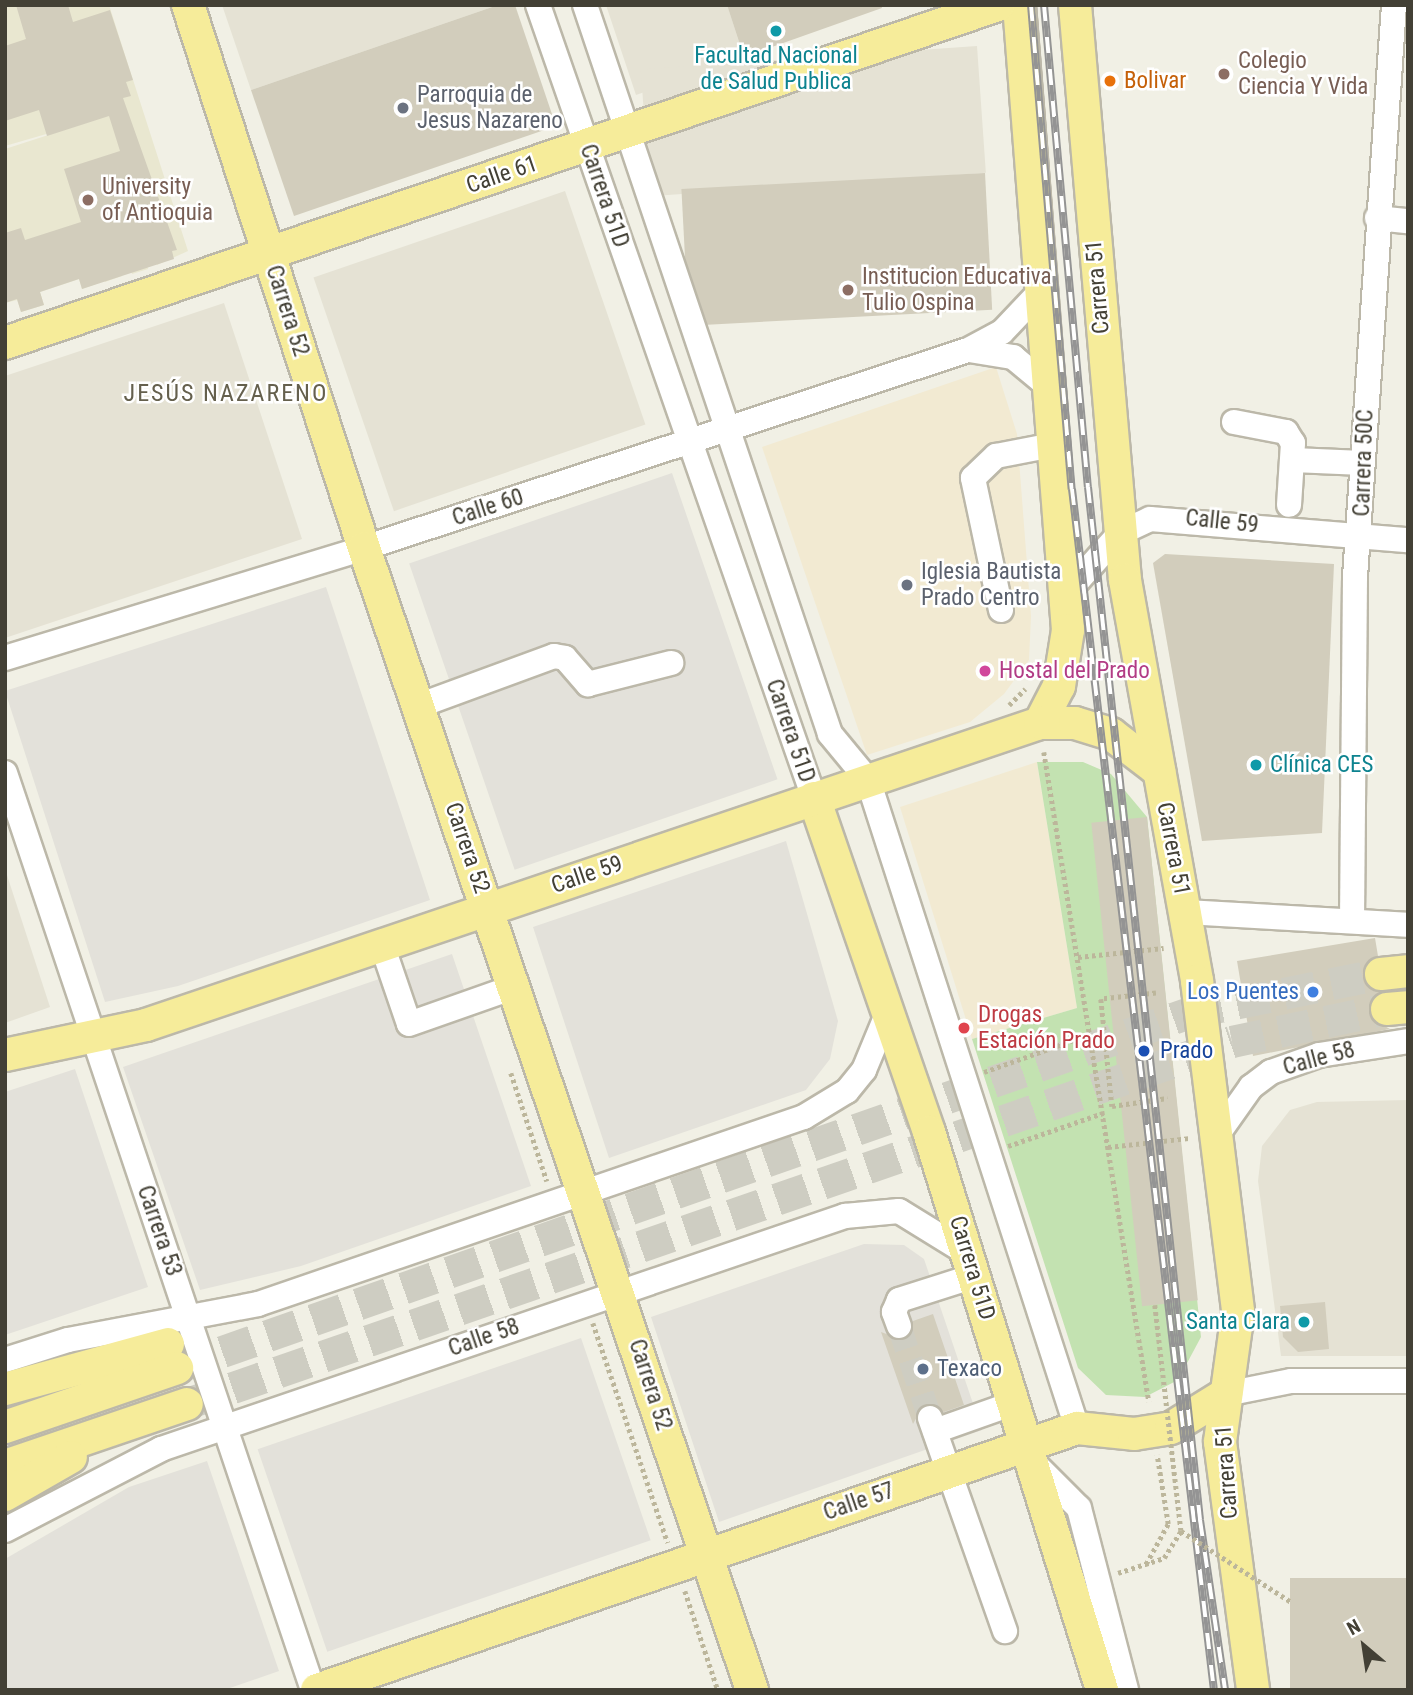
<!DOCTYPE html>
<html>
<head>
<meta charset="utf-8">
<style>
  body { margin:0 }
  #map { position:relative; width:1413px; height:1695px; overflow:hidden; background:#f1f0e5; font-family:"Roboto Condensed",sans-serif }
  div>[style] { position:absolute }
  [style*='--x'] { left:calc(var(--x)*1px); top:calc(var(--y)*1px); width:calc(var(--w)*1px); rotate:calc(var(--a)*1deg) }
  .residential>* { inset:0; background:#e5e2d4; transform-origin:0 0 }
  .commercial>* { inset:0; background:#f2ead2 }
  .industrial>* { inset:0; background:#e3e1da; transform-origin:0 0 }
  .education>* { inset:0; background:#e9e7d0 }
  .green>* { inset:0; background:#c3e2b1 }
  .building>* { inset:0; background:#d2cdbc; transform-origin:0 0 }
  .minor-tunnel>* { height:24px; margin-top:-12px; transform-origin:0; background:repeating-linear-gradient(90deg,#cecdc2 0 24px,transparent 0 36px) }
  .major-tunnel>* { height:32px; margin-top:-16px; transform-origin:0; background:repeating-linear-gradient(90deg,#cecdc2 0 32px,transparent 0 48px) }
  .path>* { height:4.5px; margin-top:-2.25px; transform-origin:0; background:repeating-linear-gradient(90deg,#bcb69b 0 3.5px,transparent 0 7px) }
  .roads { filter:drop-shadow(2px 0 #bcb8a9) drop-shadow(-2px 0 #bcb8a9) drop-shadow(0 2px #bcb8a9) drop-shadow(0 -2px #bcb8a9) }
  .minor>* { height:24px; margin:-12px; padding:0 12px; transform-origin:12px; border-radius:12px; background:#fff }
  .major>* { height:32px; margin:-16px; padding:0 16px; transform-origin:16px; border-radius:16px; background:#f6ec9a }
  .rail>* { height:8px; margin-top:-4px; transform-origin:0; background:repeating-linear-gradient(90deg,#fff 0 16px,#949494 0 32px); box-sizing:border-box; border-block:2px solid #949494 }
  .path-bridge>* { height:4.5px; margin-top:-2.25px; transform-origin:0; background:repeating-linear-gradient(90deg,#bcb69b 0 3.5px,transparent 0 7px) }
  .dots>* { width:19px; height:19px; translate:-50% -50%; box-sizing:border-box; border:4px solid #fff; border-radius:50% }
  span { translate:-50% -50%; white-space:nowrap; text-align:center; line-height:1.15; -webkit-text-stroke:5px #fff; paint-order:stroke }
  .culture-label { font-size:23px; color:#0d838f }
  .left { translate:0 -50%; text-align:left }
  .right { translate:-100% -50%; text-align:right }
  .education-label { font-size:23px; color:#785e54 }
  .food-label { font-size:23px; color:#c56008 }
  .worship-label { font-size:23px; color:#5b616d }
  .street-label { font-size:23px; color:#434035 }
  .hotel-label { font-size:23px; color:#b23c85 }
  .shop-label { font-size:23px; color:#366cbe }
  .health-label { font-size:23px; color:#be3a42 }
  .transit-label { font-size:23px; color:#164399 }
  .service-label { font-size:23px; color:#4e5e75 }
  .neighbourhood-label { font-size:24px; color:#65604d; letter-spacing:2px }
  .frame { position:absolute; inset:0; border:7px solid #434035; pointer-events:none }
  .north { position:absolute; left:1329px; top:1611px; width:70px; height:70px; -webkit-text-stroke:5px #fff; paint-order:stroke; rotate:331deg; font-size:19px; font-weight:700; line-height:28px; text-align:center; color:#434035 }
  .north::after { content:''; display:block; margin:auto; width:24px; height:32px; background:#434035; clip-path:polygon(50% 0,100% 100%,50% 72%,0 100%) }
</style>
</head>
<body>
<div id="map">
  <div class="residential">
    <i style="clip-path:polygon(222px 5px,498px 5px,251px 90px)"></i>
    <i style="clip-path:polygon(606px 5px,727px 5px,744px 57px,636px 95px)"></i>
    <i style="left:977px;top:46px;width:127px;height:337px;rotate:86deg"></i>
    <i style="left:565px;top:191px;width:247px;height:266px;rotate:71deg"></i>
    <i style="clip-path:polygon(224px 303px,302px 539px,5px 638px,5px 376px)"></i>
    <i style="clip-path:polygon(5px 869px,50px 1007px,5px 1023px)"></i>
    <i style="clip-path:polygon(1408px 1100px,1408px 1356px,1281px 1356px,1258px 1181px,1262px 1146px,1290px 1110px,1317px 1102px)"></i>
  </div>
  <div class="commercial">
    <i style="clip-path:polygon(996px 367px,1017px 434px,1031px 616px,1029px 660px,1004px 694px,970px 722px,867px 755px,762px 447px)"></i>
    <i style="clip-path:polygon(1037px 762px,1077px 1008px,972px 1039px,900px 807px)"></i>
  </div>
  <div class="industrial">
    <i style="left:672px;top:473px;width:324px;height:278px;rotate:71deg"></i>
    <i style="clip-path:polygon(326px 587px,430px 900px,178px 986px,105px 1002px,5px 691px)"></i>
    <i style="clip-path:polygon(786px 841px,838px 1021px,830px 1059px,806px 1090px,609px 1158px,533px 927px)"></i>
    <i style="clip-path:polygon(452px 954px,531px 1186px,301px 1266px,200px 1290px,123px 1067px)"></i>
    <i style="clip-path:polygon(75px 1069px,148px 1287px,5px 1335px,5px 1092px)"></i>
    <i style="clip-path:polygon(864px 1244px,904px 1245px,924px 1259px,982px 1430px,719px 1522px,651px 1317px)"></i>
    <i style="left:581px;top:1338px;width:214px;height:342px;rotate:71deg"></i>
    <i style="clip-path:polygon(207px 1461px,279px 1671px,224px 1690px,5px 1690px,5px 1559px,129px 1487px)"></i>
  </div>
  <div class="education">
    <i style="clip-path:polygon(5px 5px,109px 5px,188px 251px,157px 265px,154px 256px,146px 260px,148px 269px,132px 274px,129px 265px,119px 268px,122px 276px,105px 282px,102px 272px,93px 275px,96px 284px,82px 289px,79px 279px,40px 292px,44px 305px,21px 312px,17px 300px,5px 303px,5px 149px,98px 119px,5px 146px)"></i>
  </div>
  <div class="green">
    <i style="clip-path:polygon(1037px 762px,1083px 762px,1111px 774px,1147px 817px,1201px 1337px,1178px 1380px,1145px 1397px,1106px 1395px,1078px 1368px,972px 1039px,1077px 1008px)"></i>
  </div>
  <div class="building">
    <i style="clip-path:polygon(16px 5px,68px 5px,73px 22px,110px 10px,133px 80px,126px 82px,131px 96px,123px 98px,177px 250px,172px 251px,174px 259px,82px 289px,79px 279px,40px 292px,44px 305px,21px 312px,17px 299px,5px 303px,5px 233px,21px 228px,25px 240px,81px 222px,64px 169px,120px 151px,109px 116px,47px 136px,39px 110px,5px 121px,5px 46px,26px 39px)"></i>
    <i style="clip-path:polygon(498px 5px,515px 5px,556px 126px,294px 216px,251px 90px)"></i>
    <i style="clip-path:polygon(727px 5px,881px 5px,882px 8px,744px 57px)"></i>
    <i style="left:985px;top:173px;width:137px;height:304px;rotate:87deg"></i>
    <i style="clip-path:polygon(1165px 554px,1334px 564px,1322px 833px,1202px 841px,1153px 563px)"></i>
    <i style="left:1147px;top:817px;width:486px;height:56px;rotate:84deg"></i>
    <i style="clip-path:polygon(1375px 938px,1378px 956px,1365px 966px,1363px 977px,1381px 992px,1370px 1002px,1372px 1019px,1390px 1029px,1253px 1056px,1237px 961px)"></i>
    <i style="clip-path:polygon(1325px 1302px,1329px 1349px,1298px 1352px,1283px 1337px,1280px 1306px)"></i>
    <i style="clip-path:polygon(933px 1314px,964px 1405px,944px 1412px,924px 1404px,913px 1424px,881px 1332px,903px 1340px,913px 1321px)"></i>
    <i style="left:1290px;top:1578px;width:118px;height:112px"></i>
  </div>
  <div class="minor-tunnel">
    <i style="--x:899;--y:1326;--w:97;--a:71.4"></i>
  </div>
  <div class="major-tunnel">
    <i style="--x:177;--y:1368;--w:1073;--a:-19.31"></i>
    <i style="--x:1190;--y:1013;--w:195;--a:-11.5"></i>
    <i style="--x:187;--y:1404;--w:1106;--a:-19.11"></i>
    <i style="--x:1232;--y:1042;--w:158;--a:-12"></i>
  </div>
  <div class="path">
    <i style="--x:1009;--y:705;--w:23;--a:-45"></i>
    <i style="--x:1044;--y:752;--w:658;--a:80.82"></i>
    <i style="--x:1078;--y:957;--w:86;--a:-6"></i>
    <i style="--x:1156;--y:993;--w:55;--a:173.8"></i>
    <i style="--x:1101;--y:999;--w:108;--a:84.1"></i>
    <i style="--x:1112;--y:1106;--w:56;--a:-8.3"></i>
    <i style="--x:984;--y:1072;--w:113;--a:-19.7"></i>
    <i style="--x:511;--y:1073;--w:114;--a:71.6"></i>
    <i style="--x:1008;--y:1146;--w:101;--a:-19.2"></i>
    <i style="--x:1108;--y:1147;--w:81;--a:-6.3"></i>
    <i style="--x:593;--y:1323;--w:232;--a:71.2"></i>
    <i style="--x:1146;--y:1564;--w:46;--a:-61.2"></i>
    <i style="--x:1168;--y:1524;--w:70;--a:-99.1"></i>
    <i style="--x:1118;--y:1573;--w:48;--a:-18.1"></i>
    <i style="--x:1164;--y:1558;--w:32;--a:-58"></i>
    <i style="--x:685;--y:1591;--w:104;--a:71.6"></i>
  </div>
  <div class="roads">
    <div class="minor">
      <i style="--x:538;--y:5;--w:840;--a:70.81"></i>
      <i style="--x:585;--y:5;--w:769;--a:71.42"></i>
      <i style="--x:830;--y:734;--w:60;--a:50.4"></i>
      <i style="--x:868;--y:780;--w:681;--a:72.12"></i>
      <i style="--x:1377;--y:218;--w:31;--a:6"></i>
      <i style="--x:969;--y:350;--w:45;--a:9"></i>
      <i style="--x:1013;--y:357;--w:45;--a:39.6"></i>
      <i style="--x:1234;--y:422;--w:53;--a:10.9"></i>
      <i style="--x:1286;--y:432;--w:13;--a:58"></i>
      <i style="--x:1293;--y:443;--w:62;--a:93.7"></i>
      <i style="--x:1293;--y:460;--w:70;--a:2.5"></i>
      <i style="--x:1066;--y:594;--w:81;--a:-48.5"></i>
      <i style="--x:1120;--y:533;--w:33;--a:-25"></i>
      <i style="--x:1150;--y:519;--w:259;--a:4.7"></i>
      <i style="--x:1001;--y:610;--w:135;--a:-102"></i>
      <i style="--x:973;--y:478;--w:32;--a:-44"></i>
      <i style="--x:996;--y:456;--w:58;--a:-10.9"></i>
      <i style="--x:5;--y:658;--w:375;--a:-17"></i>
      <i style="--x:364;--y:548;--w:636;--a:-18.15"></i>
      <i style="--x:968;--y:350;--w:38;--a:-28"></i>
      <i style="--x:1002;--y:332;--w:55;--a:-46.5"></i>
      <i style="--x:418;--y:706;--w:145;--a:-20.2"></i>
      <i style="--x:554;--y:656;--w:11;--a:10"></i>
      <i style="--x:565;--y:658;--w:35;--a:49"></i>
      <i style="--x:588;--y:684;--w:86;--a:-14.2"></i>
      <i style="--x:5;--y:773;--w:967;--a:71.43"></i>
      <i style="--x:1185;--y:912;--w:223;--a:3.3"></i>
      <i style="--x:1352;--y:921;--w:344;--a:-89.5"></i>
      <i style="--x:1355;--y:577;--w:573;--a:-86.1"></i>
      <i style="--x:382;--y:945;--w:83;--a:71.1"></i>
      <i style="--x:409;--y:1024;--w:111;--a:-19.4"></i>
      <i style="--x:1217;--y:1135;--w:59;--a:-54.7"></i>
      <i style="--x:1251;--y:1087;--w:25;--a:-37"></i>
      <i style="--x:1271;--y:1072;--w:51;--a:-19.5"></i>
      <i style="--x:1319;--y:1055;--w:90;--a:-8.9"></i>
      <i style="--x:899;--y:1326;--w:15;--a:-110"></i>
      <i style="--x:894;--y:1312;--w:13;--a:-67"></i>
      <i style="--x:899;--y:1300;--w:79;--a:-17.7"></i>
      <i style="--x:5;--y:1360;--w:66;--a:-17.6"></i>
      <i style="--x:68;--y:1340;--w:193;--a:-10.7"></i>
      <i style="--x:258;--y:1304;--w:577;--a:-18.91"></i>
      <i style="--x:804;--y:1117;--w:50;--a:-31.2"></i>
      <i style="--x:847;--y:1091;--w:27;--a:-51"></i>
      <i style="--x:864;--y:1070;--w:63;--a:-67.5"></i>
      <i style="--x:1226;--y:1394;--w:66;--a:-11.3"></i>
      <i style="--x:1291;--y:1381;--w:117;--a:0"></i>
      <i style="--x:930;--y:1418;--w:226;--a:70.6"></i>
      <i style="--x:935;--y:1431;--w:84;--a:-19.5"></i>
      <i style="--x:1032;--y:1461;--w:66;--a:45"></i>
      <i style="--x:1079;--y:1508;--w:188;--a:75.5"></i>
      <i style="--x:5;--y:1530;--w:176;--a:-27.4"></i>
      <i style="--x:161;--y:1449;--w:723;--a:-18.81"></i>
      <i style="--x:845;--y:1216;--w:54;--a:-5.3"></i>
      <i style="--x:899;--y:1211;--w:80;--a:31.7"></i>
    </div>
    <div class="major">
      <i style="--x:188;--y:5;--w:571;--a:72.04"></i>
      <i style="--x:364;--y:548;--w:1206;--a:71.23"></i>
      <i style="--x:1019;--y:5;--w:627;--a:85.52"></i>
      <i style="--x:1068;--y:630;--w:57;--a:99.1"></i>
      <i style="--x:1059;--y:686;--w:42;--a:117.2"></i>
      <i style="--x:1075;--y:5;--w:577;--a:85.03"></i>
      <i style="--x:1125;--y:580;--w:407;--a:79.8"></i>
      <i style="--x:1197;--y:981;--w:334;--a:82.9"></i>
      <i style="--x:1238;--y:1312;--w:131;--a:97.9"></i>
      <i style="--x:1220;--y:1442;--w:250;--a:82.4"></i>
      <i style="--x:5;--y:343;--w:1049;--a:-18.8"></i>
      <i style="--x:814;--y:798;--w:353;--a:71"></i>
      <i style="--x:929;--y:1132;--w:584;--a:72.77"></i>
      <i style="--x:1381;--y:974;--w:27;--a:-6"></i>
      <i style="--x:1387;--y:1009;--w:21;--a:-5"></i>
      <i style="--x:5;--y:1055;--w:144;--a:-12"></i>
      <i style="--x:146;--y:1025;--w:944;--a:-18.67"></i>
      <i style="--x:1040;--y:723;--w:35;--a:0"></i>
      <i style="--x:1075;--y:723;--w:38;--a:17"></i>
      <i style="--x:1111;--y:734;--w:61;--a:37.6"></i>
      <i style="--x:5;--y:1389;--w:169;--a:-15.4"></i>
      <i style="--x:5;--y:1427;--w:182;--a:-18.9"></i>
      <i style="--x:5;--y:1466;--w:192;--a:-18.8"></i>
      <i style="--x:5;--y:1495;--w:76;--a:-29.9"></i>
      <i style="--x:317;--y:1690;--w:804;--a:-19.02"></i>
      <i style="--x:1077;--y:1428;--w:57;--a:6"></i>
      <i style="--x:1134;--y:1434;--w:37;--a:-9"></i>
      <i style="--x:1171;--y:1428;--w:65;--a:-31.7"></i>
    </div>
  </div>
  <div class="rail">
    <i style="--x:1031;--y:5;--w:486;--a:85.2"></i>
    <i style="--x:1072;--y:489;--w:1209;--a:83.26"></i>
    <i style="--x:1044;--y:5;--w:484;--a:84.8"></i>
    <i style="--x:1088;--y:487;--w:1039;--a:83.81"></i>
    <i style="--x:1200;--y:1520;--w:172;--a:81.6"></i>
  </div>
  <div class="path-bridge">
    <i style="--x:1155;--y:1305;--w:227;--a:83.4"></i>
    <i style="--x:1181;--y:1531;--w:131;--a:32.8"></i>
  </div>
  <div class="dots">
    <i style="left:776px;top:31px;background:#0f9aa8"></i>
    <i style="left:1224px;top:74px;background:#8d6e63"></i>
    <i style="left:1110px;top:81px;background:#e8710a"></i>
    <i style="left:403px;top:108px;background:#6b7280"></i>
    <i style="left:88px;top:200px;background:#8d6e63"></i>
    <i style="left:848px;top:290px;background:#8d6e63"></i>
    <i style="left:907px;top:585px;background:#6b7280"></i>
    <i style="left:985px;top:671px;background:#d1479c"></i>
    <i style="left:1256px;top:765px;background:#0f9aa8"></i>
    <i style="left:1313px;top:992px;background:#3f7fe0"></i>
    <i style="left:964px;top:1028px;background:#e0444e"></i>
    <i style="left:1144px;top:1051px;background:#1a4fb4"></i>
    <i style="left:1304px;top:1322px;background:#0f9aa8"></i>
    <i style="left:923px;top:1369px;background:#5c6f8a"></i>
  </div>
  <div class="culture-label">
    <span style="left:776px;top:69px">Facultad Nacional<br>de Salud Publica</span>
    <span class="left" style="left:1270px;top:765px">Clínica CES</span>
    <span class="right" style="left:1290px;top:1322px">Santa Clara</span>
  </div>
  <div class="education-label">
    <span class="left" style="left:1238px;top:74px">Colegio<br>Ciencia Y Vida</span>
    <span class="left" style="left:102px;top:200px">University<br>of Antioquia</span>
    <span class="left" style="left:862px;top:290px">Institucion Educativa<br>Tulio Ospina</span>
  </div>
  <div class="food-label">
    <span class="left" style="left:1124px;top:81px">Bolivar</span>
  </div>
  <div class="worship-label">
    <span class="left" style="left:417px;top:108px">Parroquia de<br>Jesus Nazareno</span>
    <span class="left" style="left:921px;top:585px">Iglesia Bautista<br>Prado Centro</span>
  </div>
  <div class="street-label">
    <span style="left:502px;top:175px;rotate:-19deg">Calle 61</span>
    <span style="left:604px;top:196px;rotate:71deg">Carrera 51D</span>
    <span style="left:1098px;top:287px;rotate:-95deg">Carrera 51</span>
    <span style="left:287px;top:311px;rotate:72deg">Carrera 52</span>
    <span style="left:1364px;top:463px;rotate:-88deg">Carrera 50C</span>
    <span style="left:488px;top:508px;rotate:-18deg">Calle 60</span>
    <span style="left:1222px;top:522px;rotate:6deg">Calle 59</span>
    <span style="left:790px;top:731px;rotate:71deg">Carrera 51D</span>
    <span style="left:467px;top:848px;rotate:71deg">Carrera 52</span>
    <span style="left:1173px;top:849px;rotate:79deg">Carrera 51</span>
    <span style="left:587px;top:875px;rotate:-19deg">Calle 59</span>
    <span style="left:1319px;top:1059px;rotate:-15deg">Calle 58</span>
    <span style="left:159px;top:1231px;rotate:71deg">Carrera 53</span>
    <span style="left:972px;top:1268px;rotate:73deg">Carrera 51D</span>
    <span style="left:484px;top:1338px;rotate:-19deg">Calle 58</span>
    <span style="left:650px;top:1385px;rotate:72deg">Carrera 52</span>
    <span style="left:1227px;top:1472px;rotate:-94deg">Carrera 51</span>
    <span style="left:859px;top:1502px;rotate:-19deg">Calle 57</span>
  </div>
  <div class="hotel-label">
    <span class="left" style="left:999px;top:671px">Hostal del Prado</span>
  </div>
  <div class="shop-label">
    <span class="right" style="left:1299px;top:992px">Los Puentes</span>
  </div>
  <div class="health-label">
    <span class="left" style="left:978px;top:1028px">Drogas<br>Estación Prado</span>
  </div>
  <div class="transit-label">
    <span class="left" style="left:1160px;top:1051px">Prado</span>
  </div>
  <div class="service-label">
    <span class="left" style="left:937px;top:1369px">Texaco</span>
  </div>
  <div class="neighbourhood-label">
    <span style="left:226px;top:394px">JESÚS NAZARENO</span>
  </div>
  <div class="frame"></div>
  <div class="north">N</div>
</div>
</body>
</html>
